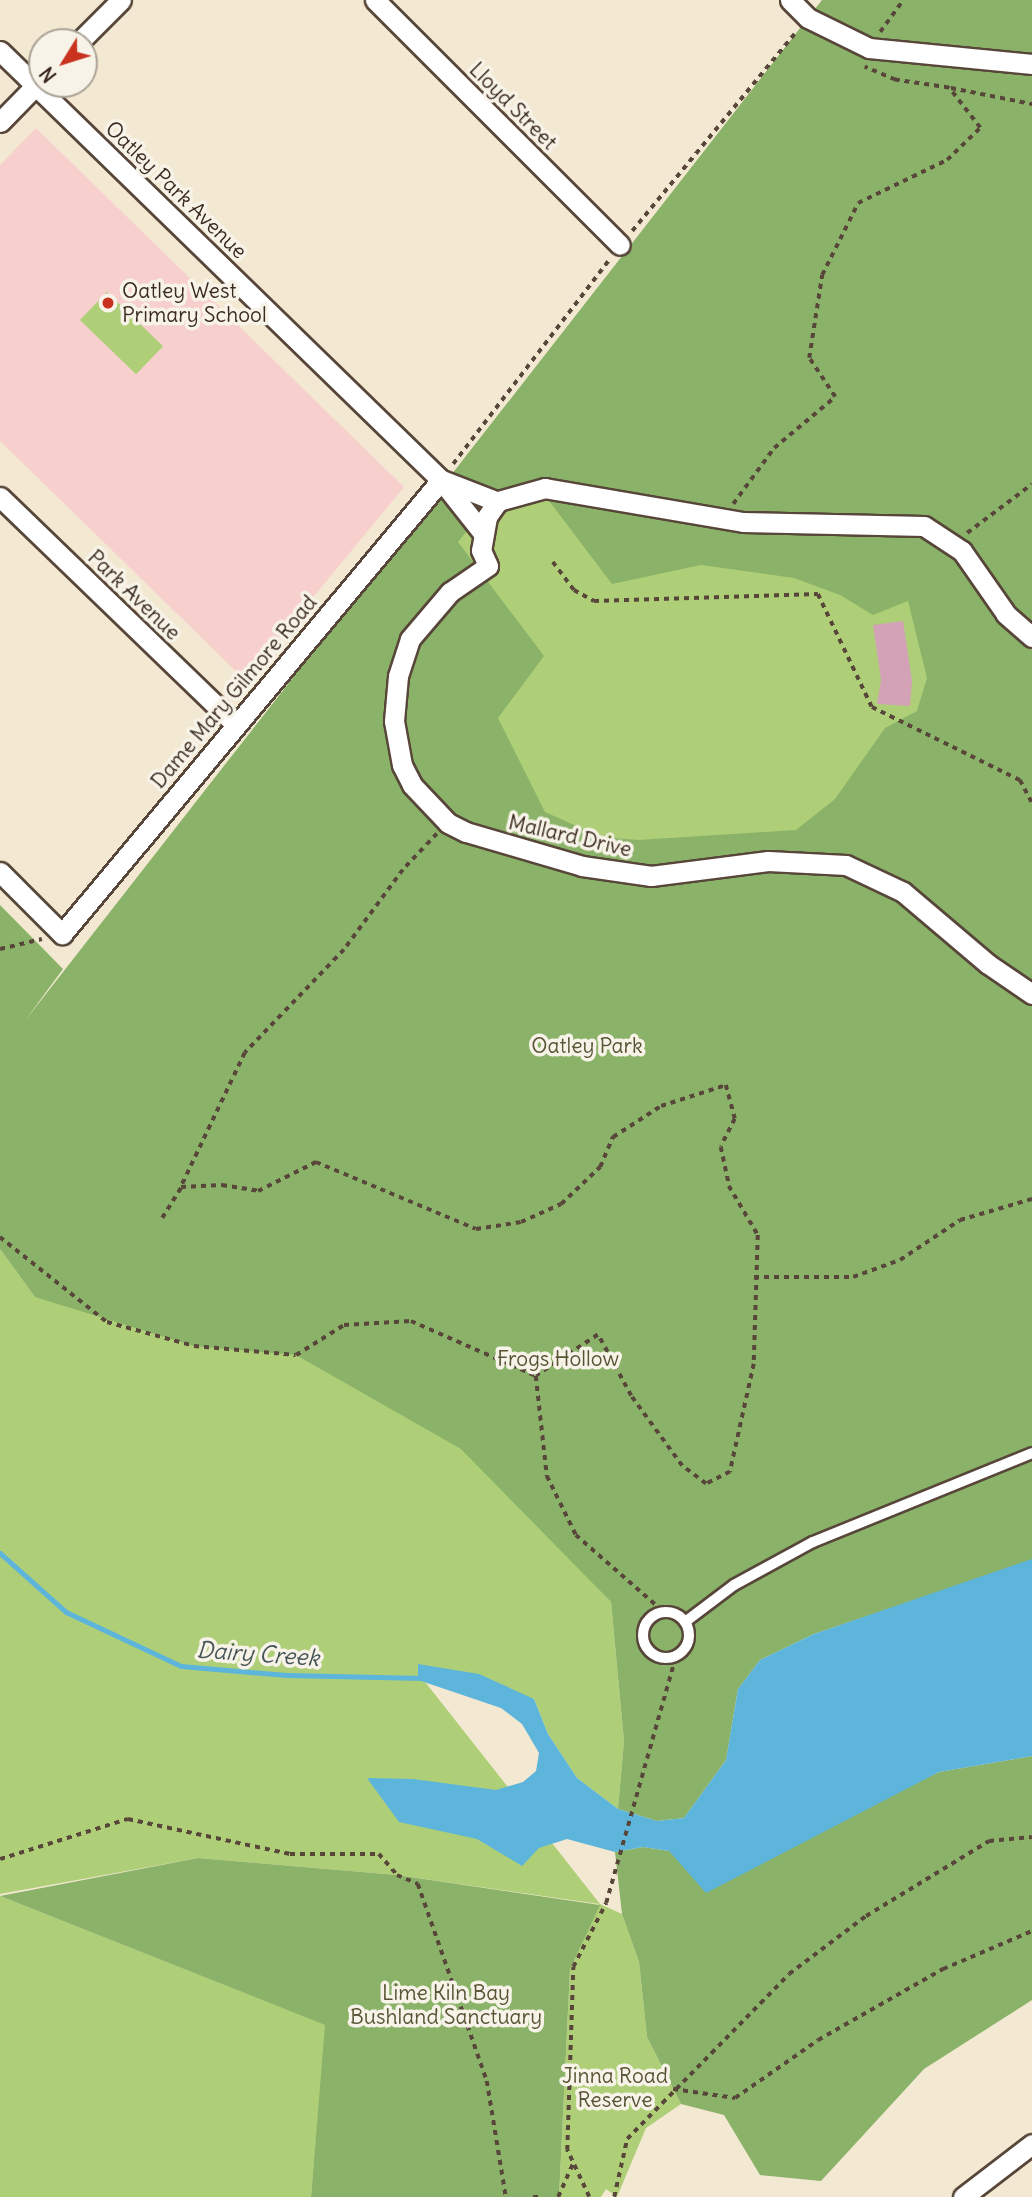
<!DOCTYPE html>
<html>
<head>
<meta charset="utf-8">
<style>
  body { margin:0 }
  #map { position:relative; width:1032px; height:2197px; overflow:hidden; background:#f3e8d1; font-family:Delius,sans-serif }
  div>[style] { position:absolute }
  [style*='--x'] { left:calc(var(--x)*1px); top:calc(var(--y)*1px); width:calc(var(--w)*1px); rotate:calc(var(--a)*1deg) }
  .built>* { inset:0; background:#f7d0ce }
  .green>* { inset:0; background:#aecf77; transform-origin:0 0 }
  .forest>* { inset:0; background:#8ab268 }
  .water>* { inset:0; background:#5db5db }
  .stream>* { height:5px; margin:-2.5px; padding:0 2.5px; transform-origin:2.5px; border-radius:2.5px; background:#5db5db }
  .building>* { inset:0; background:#d3a2b7 }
  .path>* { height:3.5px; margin-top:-1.75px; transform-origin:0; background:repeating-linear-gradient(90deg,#574639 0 5px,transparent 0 10px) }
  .roads { filter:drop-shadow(2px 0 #574639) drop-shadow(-2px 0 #574639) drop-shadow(0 2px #574639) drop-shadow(0 -2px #574639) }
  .lane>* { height:10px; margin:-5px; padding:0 5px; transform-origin:5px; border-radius:5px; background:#fff }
  .lane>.ring { margin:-5px; padding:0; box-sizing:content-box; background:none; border:10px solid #fff; border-radius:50% }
  .street>* { height:19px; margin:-9.5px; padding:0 9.5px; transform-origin:9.5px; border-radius:9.5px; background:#fff }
  .dots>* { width:19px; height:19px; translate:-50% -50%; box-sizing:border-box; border:4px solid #f7f3e8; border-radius:50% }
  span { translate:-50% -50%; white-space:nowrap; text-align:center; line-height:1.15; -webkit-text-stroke:7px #f7f3e8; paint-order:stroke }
  .street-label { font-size:21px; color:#3b2a1e }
  .poi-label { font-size:21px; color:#3b2a1e }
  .left { translate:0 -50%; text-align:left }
  .park-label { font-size:21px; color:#585334 }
  .water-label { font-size:23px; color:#455457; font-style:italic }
  .north { position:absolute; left:28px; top:28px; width:70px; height:70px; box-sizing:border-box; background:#f7f3e8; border:2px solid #aca397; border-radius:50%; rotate:232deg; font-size:19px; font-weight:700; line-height:28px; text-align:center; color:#3b2a1e }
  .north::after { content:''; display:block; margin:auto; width:24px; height:32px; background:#c8321e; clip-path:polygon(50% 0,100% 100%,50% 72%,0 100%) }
</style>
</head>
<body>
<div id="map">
  <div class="built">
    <i style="clip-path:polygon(36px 128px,404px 487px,245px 680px,0 441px,0 165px)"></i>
  </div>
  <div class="green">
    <i style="clip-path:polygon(876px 0,1032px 0,1032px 1508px,547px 1535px,611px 1602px,624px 1741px,618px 1809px,577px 1778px,548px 1734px,534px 1699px,422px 1678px,600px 1904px,622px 1914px,639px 1962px,647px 2037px,681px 2104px,646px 2128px,617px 2197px,606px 2189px,601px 2197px,559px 2197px,570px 1969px,599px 1904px,397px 1875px,198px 1858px,0 1894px,0 1249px,35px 1297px,0 1057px)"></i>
    <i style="left:107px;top:292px;width:78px;height:39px;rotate:44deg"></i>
    <i style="clip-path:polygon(0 1896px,326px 2025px,311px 2197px,0 2197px)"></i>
  </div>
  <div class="forest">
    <i style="clip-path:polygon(evenodd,822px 0,1032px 0,1032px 1560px,814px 1634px,760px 1660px,738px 1689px,726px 1760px,684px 1818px,657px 1821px,618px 1809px,624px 1741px,611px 1602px,461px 1449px,296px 1355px,194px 1346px,35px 1297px,0 1249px,0 905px,63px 969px,24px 1022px,822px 0,534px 481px,612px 584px,701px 565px,794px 578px,840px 595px,873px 615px,908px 601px,927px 678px,917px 711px,885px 728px,835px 799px,796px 830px,638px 840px,601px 837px,545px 812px,498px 718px,544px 656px,458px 542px,501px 489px,534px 481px)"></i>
    <i style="clip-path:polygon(1032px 1756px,1032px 2000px,924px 2069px,821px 2181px,760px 2175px,724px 2115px,681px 2104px,647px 2037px,639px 1962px,622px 1914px,615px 1852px,643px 1847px,669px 1851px,827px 1827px,939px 1772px)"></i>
    <i style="clip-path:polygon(198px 1858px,397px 1875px,600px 1905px,570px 1969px,559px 2197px,311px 2197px,325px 2025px,0 1896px)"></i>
  </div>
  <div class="water">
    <i style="clip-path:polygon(1032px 1559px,1032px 1756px,939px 1772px,706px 1893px,669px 1851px,643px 1847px,615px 1852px,567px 1839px,539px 1848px,522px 1866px,477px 1839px,399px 1822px,367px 1778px,413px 1779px,496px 1790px,523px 1782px,536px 1771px,539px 1753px,522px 1724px,501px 1708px,418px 1680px,418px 1664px,479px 1674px,534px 1699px,548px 1734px,577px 1778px,618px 1809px,657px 1821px,684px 1818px,726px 1760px,738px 1689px,760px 1660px,814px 1634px)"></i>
  </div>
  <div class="stream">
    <i style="--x:0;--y:1553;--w:89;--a:41.8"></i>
    <i style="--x:66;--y:1612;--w:127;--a:25.2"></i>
    <i style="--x:181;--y:1666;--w:106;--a:4.9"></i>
    <i style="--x:287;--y:1675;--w:137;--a:1.3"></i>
  </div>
  <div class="building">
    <i style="clip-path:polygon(903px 621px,912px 681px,910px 706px,877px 704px,881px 680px,873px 625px)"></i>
  </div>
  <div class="path">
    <i style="--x:880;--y:32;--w:39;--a:-54"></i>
    <i style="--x:951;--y:88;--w:83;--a:11.2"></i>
    <i style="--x:632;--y:231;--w:258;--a:-50.5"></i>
    <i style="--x:453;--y:464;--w:258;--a:-52.6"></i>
    <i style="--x:733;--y:504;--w:69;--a:-53.8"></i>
    <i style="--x:774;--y:448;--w:80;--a:-39.9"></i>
    <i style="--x:835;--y:397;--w:47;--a:-123.7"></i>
    <i style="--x:809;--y:358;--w:84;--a:-81.1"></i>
    <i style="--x:822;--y:275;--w:80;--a:-63.4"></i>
    <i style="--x:858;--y:203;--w:99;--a:-25.8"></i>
    <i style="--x:947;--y:160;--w:46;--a:-44.1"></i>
    <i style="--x:980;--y:128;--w:51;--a:-127.8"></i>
    <i style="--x:949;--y:88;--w:55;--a:-171.6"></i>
    <i style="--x:895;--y:80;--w:33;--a:-157"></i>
    <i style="--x:967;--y:533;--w:81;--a:-37"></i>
    <i style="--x:553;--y:562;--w:35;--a:53"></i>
    <i style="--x:574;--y:590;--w:23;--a:29"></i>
    <i style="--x:594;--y:601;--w:224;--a:-1.8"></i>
    <i style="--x:818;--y:594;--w:125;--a:64.5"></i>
    <i style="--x:872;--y:707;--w:165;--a:26.3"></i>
    <i style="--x:1020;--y:780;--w:26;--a:62"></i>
    <i style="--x:437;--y:834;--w:50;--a:133.4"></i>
    <i style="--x:403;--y:870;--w:99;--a:126.4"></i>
    <i style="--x:344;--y:950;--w:143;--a:133.9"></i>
    <i style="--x:245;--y:1053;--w:148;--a:115.5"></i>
    <i style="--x:181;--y:1187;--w:41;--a:-2.8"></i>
    <i style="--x:222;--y:1185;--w:36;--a:9"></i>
    <i style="--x:258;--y:1191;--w:65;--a:-26.6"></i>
    <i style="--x:316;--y:1162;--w:173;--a:22.7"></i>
    <i style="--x:476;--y:1229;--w:46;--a:-8.8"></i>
    <i style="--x:521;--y:1222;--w:44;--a:-24.2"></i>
    <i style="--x:561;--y:1204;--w:54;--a:-43.5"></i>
    <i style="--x:600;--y:1167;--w:33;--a:-67"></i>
    <i style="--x:613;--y:1137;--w:57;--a:-32.9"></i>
    <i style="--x:661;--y:1106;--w:68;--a:-17.9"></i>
    <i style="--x:726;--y:1085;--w:35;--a:75"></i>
    <i style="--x:735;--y:1119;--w:31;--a:117"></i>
    <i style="--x:721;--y:1147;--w:40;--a:78"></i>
    <i style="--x:729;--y:1186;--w:57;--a:59.4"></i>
    <i style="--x:758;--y:1235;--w:129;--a:91.8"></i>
    <i style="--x:754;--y:1364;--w:111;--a:102.5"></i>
    <i style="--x:730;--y:1472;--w:27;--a:153"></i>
    <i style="--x:706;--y:1484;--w:30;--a:-143"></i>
    <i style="--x:682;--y:1466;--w:87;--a:-126.1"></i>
    <i style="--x:631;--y:1396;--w:69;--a:-118.4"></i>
    <i style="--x:598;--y:1335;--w:74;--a:146.5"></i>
    <i style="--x:0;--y:949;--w:43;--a:-13.4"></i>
    <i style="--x:162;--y:1218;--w:36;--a:-58"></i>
    <i style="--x:0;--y:1237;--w:137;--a:38.5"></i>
    <i style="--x:107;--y:1322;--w:90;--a:15.4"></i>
    <i style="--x:194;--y:1346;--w:102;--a:5"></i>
    <i style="--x:296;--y:1355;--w:57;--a:-32"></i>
    <i style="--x:344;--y:1325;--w:67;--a:-3.4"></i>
    <i style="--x:411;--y:1321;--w:137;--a:23.7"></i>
    <i style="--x:754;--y:1277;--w:99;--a:0"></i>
    <i style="--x:853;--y:1277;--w:50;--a:-19.9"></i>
    <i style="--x:900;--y:1260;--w:72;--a:-33.7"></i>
    <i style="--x:960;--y:1220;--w:75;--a:-16.3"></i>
    <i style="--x:536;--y:1376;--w:101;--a:83.7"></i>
    <i style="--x:547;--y:1476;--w:66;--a:63.8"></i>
    <i style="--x:576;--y:1535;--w:117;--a:41.2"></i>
    <i style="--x:0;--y:1859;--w:134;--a:-17.4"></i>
    <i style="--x:128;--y:1819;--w:166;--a:12.2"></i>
    <i style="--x:290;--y:1854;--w:89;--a:0"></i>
    <i style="--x:379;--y:1854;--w:28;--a:49"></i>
    <i style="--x:397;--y:1875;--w:23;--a:23"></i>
    <i style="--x:418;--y:1884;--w:209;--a:70.7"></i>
    <i style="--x:487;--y:2081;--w:118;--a:80.7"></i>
    <i style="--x:673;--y:2089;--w:63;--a:8.3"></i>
    <i style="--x:735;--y:2098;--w:101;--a:-34.9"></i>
    <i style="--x:818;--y:2040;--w:144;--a:-29.6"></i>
    <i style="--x:943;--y:1969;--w:97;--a:-23.1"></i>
    <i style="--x:533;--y:2197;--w:6;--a:0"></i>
    <i style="--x:558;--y:2197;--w:37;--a:-66"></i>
    <i style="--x:589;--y:2197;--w:52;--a:-115.1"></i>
    <i style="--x:567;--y:2150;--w:183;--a:-88.1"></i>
    <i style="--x:573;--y:1967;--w:72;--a:-62.7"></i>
    <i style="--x:606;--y:1903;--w:258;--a:-74.2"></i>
    <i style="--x:614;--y:2197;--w:59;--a:-77.4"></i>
    <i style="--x:627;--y:2139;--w:231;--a:-45.5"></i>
    <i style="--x:789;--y:1974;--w:96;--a:-37"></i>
    <i style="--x:866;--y:1916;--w:144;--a:-31.4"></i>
    <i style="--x:989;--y:1841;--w:43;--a:-5.3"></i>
  </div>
  <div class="roads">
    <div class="lane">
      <i class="ring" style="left:643px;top:1612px;width:36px;height:36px"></i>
      <i style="--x:685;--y:1622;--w:61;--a:-37.1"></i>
      <i style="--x:734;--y:1585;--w:90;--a:-28.6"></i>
      <i style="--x:813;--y:1542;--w:236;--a:-22.1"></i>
    </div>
    <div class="street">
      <i style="--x:375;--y:0;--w:346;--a:45"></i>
      <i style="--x:790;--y:0;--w:25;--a:45"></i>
      <i style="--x:808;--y:18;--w:68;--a:26.2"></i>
      <i style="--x:869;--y:48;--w:164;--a:5.6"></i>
      <i style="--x:79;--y:42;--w:59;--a:-45"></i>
      <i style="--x:0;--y:51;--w:615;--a:44.21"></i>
      <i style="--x:441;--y:480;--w:66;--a:51.7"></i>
      <i style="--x:0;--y:122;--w:60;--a:-45.7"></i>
      <i style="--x:442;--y:480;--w:60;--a:21.4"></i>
      <i style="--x:0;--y:497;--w:328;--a:44"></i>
      <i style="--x:1032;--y:637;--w:35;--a:-139"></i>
      <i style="--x:1006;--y:614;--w:77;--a:-124.9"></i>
      <i style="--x:962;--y:551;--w:45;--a:-146.7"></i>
      <i style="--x:924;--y:526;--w:181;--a:-178.7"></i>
      <i style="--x:743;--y:522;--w:201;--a:-170.3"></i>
      <i style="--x:545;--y:488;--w:49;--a:164.5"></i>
      <i style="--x:498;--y:501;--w:19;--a:125"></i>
      <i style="--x:487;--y:517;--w:34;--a:100"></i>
      <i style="--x:481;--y:550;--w:17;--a:66"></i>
      <i style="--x:488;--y:566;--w:46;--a:145.6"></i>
      <i style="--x:450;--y:592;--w:62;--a:130.4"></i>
      <i style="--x:410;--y:639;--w:39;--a:108"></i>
      <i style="--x:398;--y:676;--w:45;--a:95.1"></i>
      <i style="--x:394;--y:721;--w:45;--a:79.7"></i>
      <i style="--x:402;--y:765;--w:22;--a:63"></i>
      <i style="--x:412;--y:785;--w:52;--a:46.5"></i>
      <i style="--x:448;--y:823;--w:20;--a:27"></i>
      <i style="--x:466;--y:832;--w:121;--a:16.3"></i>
      <i style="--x:582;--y:866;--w:70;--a:8.2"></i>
      <i style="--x:651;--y:876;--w:118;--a:-7.3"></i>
      <i style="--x:768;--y:861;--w:78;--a:2.9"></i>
      <i style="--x:846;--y:865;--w:63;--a:25.3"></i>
      <i style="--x:903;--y:892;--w:111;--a:40.3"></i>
      <i style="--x:988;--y:964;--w:53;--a:34.3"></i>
      <i style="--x:0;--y:872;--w:88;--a:45"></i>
      <i style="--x:62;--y:934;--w:591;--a:-50.14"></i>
      <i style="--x:963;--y:2197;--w:87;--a:-37.5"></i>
    </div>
  </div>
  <div class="dots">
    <i style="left:108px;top:303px;background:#c8321e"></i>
  </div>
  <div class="street-label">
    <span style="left:513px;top:106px;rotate:45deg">Lloyd Street</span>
    <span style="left:176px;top:190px;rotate:44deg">Oatley Park Avenue</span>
    <span style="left:134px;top:595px;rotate:44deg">Park Avenue</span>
    <span style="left:234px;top:692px;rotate:-50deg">Dame Mary Gilmore Road</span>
    <span style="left:570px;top:836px;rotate:13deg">Mallard Drive</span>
  </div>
  <div class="poi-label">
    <span class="left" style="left:122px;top:303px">Oatley West<br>Primary School</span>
  </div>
  <div class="park-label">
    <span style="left:587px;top:1046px">Oatley Park</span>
    <span style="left:558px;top:1359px">Frogs Hollow</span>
    <span style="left:446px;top:2005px">Lime Kiln Bay<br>Bushland Sanctuary</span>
    <span style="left:615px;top:2088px">Jinna Road<br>Reserve</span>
  </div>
  <div class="water-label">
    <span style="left:258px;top:1654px;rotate:4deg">Dairy Creek</span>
  </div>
  <div class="north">N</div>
</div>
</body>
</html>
